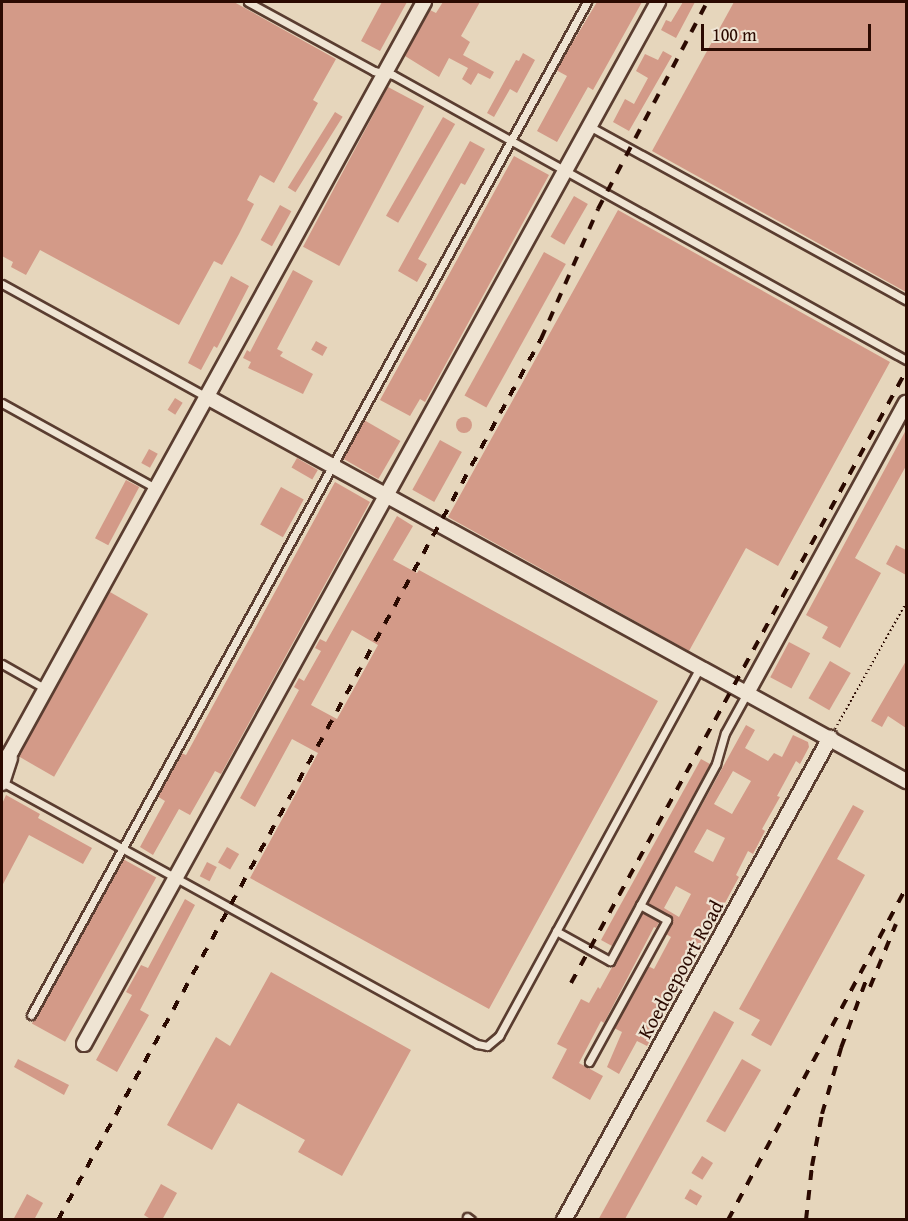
<!DOCTYPE html>
<html>
<head>
<meta charset="utf-8">
<style>
  body { margin:0 }
  #map { position:relative; width:908px; height:1221px; overflow:hidden; background:#e6d6bc; font-family:"Gentium Book Plus",serif }
  div>[style] { position:absolute }
  [style*='--x'] { left:calc(var(--x)*1px); top:calc(var(--y)*1px); width:calc(var(--w)*1px); rotate:calc(var(--a)*1deg) }
  .building>* { inset:0; background:#d39a88; transform-origin:0 0 }
  .round { border-radius:50% }
  .path>* { height:2px; margin-top:-1px; transform-origin:0; background:repeating-linear-gradient(90deg,#2b0a01 0 1.5px,transparent 0 4.5px) }
  .roads { filter:drop-shadow(2px 0 #5a3d30) drop-shadow(-2px 0 #5a3d30) drop-shadow(0 2px #5a3d30) drop-shadow(0 -2px #5a3d30) }
  .lane>* { height:7px; margin:-3.5px; padding:0 3.5px; transform-origin:3.5px; border-radius:3.5px; background:#efe4d3 }
  .street>* { height:14px; margin:-7px; padding:0 7px; transform-origin:7px; border-radius:7px; background:#efe4d3 }
  .rail>* { height:4px; margin-top:-2px; transform-origin:0; background:repeating-linear-gradient(90deg,#2b0a01 0 10px,transparent 0 20px) }
  span { translate:-50% -50%; white-space:nowrap; text-align:center; line-height:1.15; -webkit-text-stroke:4.5px #efe4d3; paint-order:stroke }
  .street-label { font-size:20px; color:#2b0a01 }
  .frame { position:absolute; inset:0; border:3px solid #2b0a01; pointer-events:none }
  .scale { position:absolute; left:701px; top:24px; width:170px; height:27px; box-sizing:border-box; border:3px solid #2b0a01; border-top:0; padding-left:8px; font-size:18px; line-height:21px; white-space:nowrap; color:#2b0a01; -webkit-text-stroke:4px #efe4d3; paint-order:stroke }
</style>
</head>
<body>
<div id="map">
  <div class="building">
    <i style="clip-path:polygon(2px 2px,234px 2px,336px 59px,313px 100px,318px 103px,274px 183px,260px 175px,247px 200px,254px 204px,239px 234px,222px 265px,214px 261px,179px 325px,40px 250px,26px 275px,11px 267px,13px 262px,2px 256px)"></i>
    <i style="clip-path:polygon(382px 2px,407px 2px,380px 51px,361px 41px)"></i>
    <i style="clip-path:polygon(443px 2px,480px 2px,461px 36px,470px 42px,463px 55px,494px 72px,490px 79px,478px 73px,471px 85px,462px 79px,468px 68px,449px 58px,439px 77px,405px 56px,430px 10px,436px 13px)"></i>
    <i style="clip-path:polygon(597px 2px,642px 2px,593px 90px,588px 87px,557px 142px,537px 131px,567px 76px,556px 70px)"></i>
    <i style="clip-path:polygon(683px 2px,695px 2px,676px 38px,661px 30px,666px 20px,671px 22px)"></i>
    <i style="clip-path:polygon(734px 2px,906px 2px,906px 292px,652px 151px)"></i>
    <i style="clip-path:polygon(663px 51px,672px 56px,629px 131px,613px 122px,625px 99px,634px 104px,648px 78px,636px 71px,645px 54px,658px 60px)"></i>
    <i style="clip-path:polygon(523px 53px,535px 60px,517px 93px,510px 89px,494px 117px,487px 113px,516px 60px,519px 61px)"></i>
    <i style="left:388px;top:87px;width:41px;height:181px;rotate:28deg"></i>
    <i style="left:335px;top:112px;width:9px;height:89px;rotate:32deg"></i>
    <i style="left:443px;top:117px;width:14px;height:114px;rotate:30deg"></i>
    <i style="clip-path:polygon(470px 141px,485px 149px,465px 185px,461px 183px,418px 259px,427px 264px,417px 282px,398px 271px)"></i>
    <i style="clip-path:polygon(514px 156px,549px 175px,425px 402px,420px 399px,410px 416px,380px 400px)"></i>
    <i style="left:574px;top:196px;width:16px;height:47px;rotate:30deg"></i>
    <i style="left:280px;top:205px;width:13px;height:40px;rotate:29deg"></i>
    <i style="clip-path:polygon(618px 210px,890px 362px,778px 566px,746px 548px,689px 651px,448px 517px)"></i>
    <i style="left:544px;top:252px;width:25px;height:164px;rotate:29deg"></i>
    <i style="clip-path:polygon(293px 270px,313px 281px,277px 349px,283px 352px,280px 356px,313px 374px,303px 394px,248px 368px,251px 362px,243px 358px,247px 350px,250px 352px)"></i>
    <i style="clip-path:polygon(231px 276px,249px 286px,217px 348px,214px 346px,201px 370px,188px 363px)"></i>
    <i style="left:316px;top:341px;width:13px;height:10px;rotate:29deg"></i>
    <i style="left:175px;top:398px;width:9px;height:14px;rotate:32deg"></i>
    <i class="round" style="left:456px;top:417px;width:16px;height:16px"></i>
    <i style="left:364px;top:420px;width:42px;height:44px;rotate:30deg"></i>
    <i style="clip-path:polygon(906px 430px,906px 466px,855px 558px,881px 573px,840px 648px,822px 638px,828px 627px,806px 615px)"></i>
    <i style="left:440px;top:440px;width:25px;height:57px;rotate:29deg"></i>
    <i style="left:149px;top:449px;width:10px;height:16px;rotate:29deg"></i>
    <i style="left:297px;top:458px;width:24px;height:11px;rotate:30deg"></i>
    <i style="left:126px;top:480px;width:15px;height:66px;rotate:28deg"></i>
    <i style="clip-path:polygon(335px 482px,370px 502px,221px 774px,215px 771px,190px 815px,179px 809px,153px 855px,140px 847px,165px 801px,157px 796px,181px 753px,186px 755px)"></i>
    <i style="left:281px;top:487px;width:26px;height:43px;rotate:29deg"></i>
    <i style="clip-path:polygon(evenodd,397px 516px,413px 526px,393px 560px,417px 573px,419px 570px,658px 701px,489px 1009px,250px 878px,318px 753px,292px 739px,255px 807px,240px 798px,299px 690px,294px 687px,299px 678px,304px 681px,321px 651px,315px 648px,320px 639px,326px 642px,397px 516px,352px 630px,378px 645px,337px 719px,311px 705px,352px 630px)"></i>
    <i style="clip-path:polygon(896px 545px,906px 550px,906px 575px,886px 564px)"></i>
    <i style="left:110px;top:592px;width:44px;height:188px;rotate:30deg"></i>
    <i style="left:789px;top:642px;width:24px;height:40px;rotate:28deg"></i>
    <i style="left:830px;top:661px;width:24px;height:43px;rotate:30deg"></i>
    <i style="clip-path:polygon(906px 661px,906px 728px,888px 716px,882px 727px,871px 721px)"></i>
    <i style="clip-path:polygon(evenodd,746px 725px,755px 730px,745px 748px,768px 761px,774px 753px,782px 757px,793px 735px,808px 742px,809px 747px,800px 764px,796px 761px,777px 796px,780px 797px,762px 829px,765px 831px,753px 854px,748px 851px,736px 875px,739px 877px,699px 951px,694px 949px,676px 982px,681px 984px,647px 1046px,637px 1041px,619px 1074px,607px 1067px,622px 1032px,614px 1028px,648px 966px,654px 969px,671px 937px,666px 934px,672px 922px,671px 917px,648px 903px,746px 725px,733px 771px,751px 781px,732px 814px,714px 804px,733px 771px,746px 725px,707px 829px,725px 838px,713px 862px,694px 852px,707px 829px,746px 725px,676px 886px,691px 894px,679px 917px,664px 908px,676px 886px)"></i>
    <i style="clip-path:polygon(701px 759px,710px 764px,612px 946px,601px 940px)"></i>
    <i style="clip-path:polygon(6px 795px,40px 814px,38px 818px,92px 848px,83px 864px,29px 835px,2px 886px,2px 804px)"></i>
    <i style="clip-path:polygon(853px 805px,864px 811px,837px 859px,865px 875px,771px 1046px,751px 1035px,760px 1020px,739px 1009px)"></i>
    <i style="left:227px;top:847px;width:14px;height:18px;rotate:30deg"></i>
    <i style="left:123px;top:859px;width:38px;height:188px;rotate:29deg"></i>
    <i style="left:207px;top:862px;width:11px;height:16px;rotate:27deg"></i>
    <i style="clip-path:polygon(185px 899px,195px 905px,140px 1010px,149px 1015px,117px 1072px,96px 1060px,132px 995px,126px 992px,141px 965px,148px 968px)"></i>
    <i style="clip-path:polygon(642px 913px,659px 922px,656px 928px,654px 927px,604px 1023px,601px 1021px,579px 1063px,603px 1076px,590px 1100px,552px 1078px,567px 1049px,557px 1044px,581px 999px,589px 1003px,598px 987px,600px 989px)"></i>
    <i style="clip-path:polygon(271px 972px,411px 1050px,342px 1176px,298px 1152px,305px 1140px,238px 1103px,212px 1150px,167px 1125px,216px 1037px,230px 1046px)"></i>
    <i style="left:714px;top:1011px;width:23px;height:239px;rotate:29deg"></i>
    <i style="clip-path:polygon(18px 1059px,69px 1085px,64px 1095px,14px 1067px)"></i>
    <i style="left:742px;top:1059px;width:22px;height:72px;rotate:30deg"></i>
    <i style="left:702px;top:1156px;width:13px;height:20px;rotate:32deg"></i>
    <i style="clip-path:polygon(161px 1184px,177px 1193px,162px 1220px,152px 1220px,144px 1215px)"></i>
    <i style="left:690px;top:1189px;width:14px;height:11px;rotate:30deg"></i>
    <i style="clip-path:polygon(27px 1194px,43px 1203px,34px 1220px,13px 1220px)"></i>
  </div>
  <div class="path">
    <i style="--x:835;--y:729;--w:145;--a:-60.6"></i>
  </div>
  <div class="roads">
    <div class="lane">
      <i style="--x:248;--y:2;--w:144;--a:28.7"></i>
      <i style="--x:374;--y:71;--w:19;--a:12"></i>
      <i style="--x:393;--y:75;--w:587;--a:29.05"></i>
      <i style="--x:589;--y:126;--w:362;--a:28.8"></i>
      <i style="--x:2;--y:284;--w:234;--a:28.9"></i>
      <i style="--x:2;--y:403;--w:177;--a:29"></i>
      <i style="--x:2;--y:664;--w:51;--a:29.6"></i>
      <i style="--x:2;--y:782;--w:542;--a:28.88"></i>
      <i style="--x:477;--y:1044;--w:10;--a:11"></i>
      <i style="--x:487;--y:1046;--w:16;--a:-40"></i>
      <i style="--x:499;--y:1036;--w:419;--a:-61.4"></i>
      <i style="--x:556;--y:931;--w:62;--a:29.1"></i>
      <i style="--x:610;--y:961;--w:224;--a:-61.7"></i>
      <i style="--x:716;--y:764;--w:32;--a:-74"></i>
      <i style="--x:725;--y:733;--w:46;--a:-61.2"></i>
      <i style="--x:31;--y:1015;--w:1156;--a:-61.24"></i>
      <i style="--x:589;--y:1062;--w:162;--a:-61.2"></i>
      <i style="--x:667;--y:920;--w:31;--a:-151"></i>
      <i style="--x:467;--y:1217;--w:5;--a:37"></i>
    </div>
    <div class="street">
      <i style="--x:207;--y:397;--w:798;--a:28.78"></i>
      <i style="--x:747;--y:693;--w:331;--a:-61.3"></i>
      <i style="--x:2;--y:765;--w:18;--a:-56"></i>
      <i style="--x:12;--y:750;--w:854;--a:-61.15"></i>
      <i style="--x:2;--y:783;--w:26;--a:-72"></i>
      <i style="--x:84;--y:1044;--w:1190;--a:-61.15"></i>
      <i style="--x:564;--y:1220;--w:551;--a:-61.11"></i>
    </div>
  </div>
  <div class="rail">
    <i style="--x:571;--y:983;--w:698;--a:-61.3"></i>
    <i style="--x:870;--y:987;--w:68;--a:-67.6"></i>
    <i style="--x:58;--y:1220;--w:1005;--a:-61.27"></i>
    <i style="--x:541;--y:339;--w:142;--a:-66.3"></i>
    <i style="--x:598;--y:209;--w:234;--a:-62.2"></i>
    <i style="--x:728;--y:1220;--w:377;--a:-61.8"></i>
    <i style="--x:806;--y:1220;--w:54;--a:-83.7"></i>
    <i style="--x:812;--y:1166;--w:53;--a:-79.1"></i>
    <i style="--x:822;--y:1114;--w:69;--a:-73.9"></i>
    <i style="--x:841;--y:1048;--w:78;--a:-69.7"></i>
  </div>
  <div class="street-label">
    <span style="left:680px;top:969px;rotate:-61deg">Koedoepoort Road</span>
  </div>
  <div class="frame"></div>
  <div class="scale">100 m</div>
</div>
</body>
</html>
